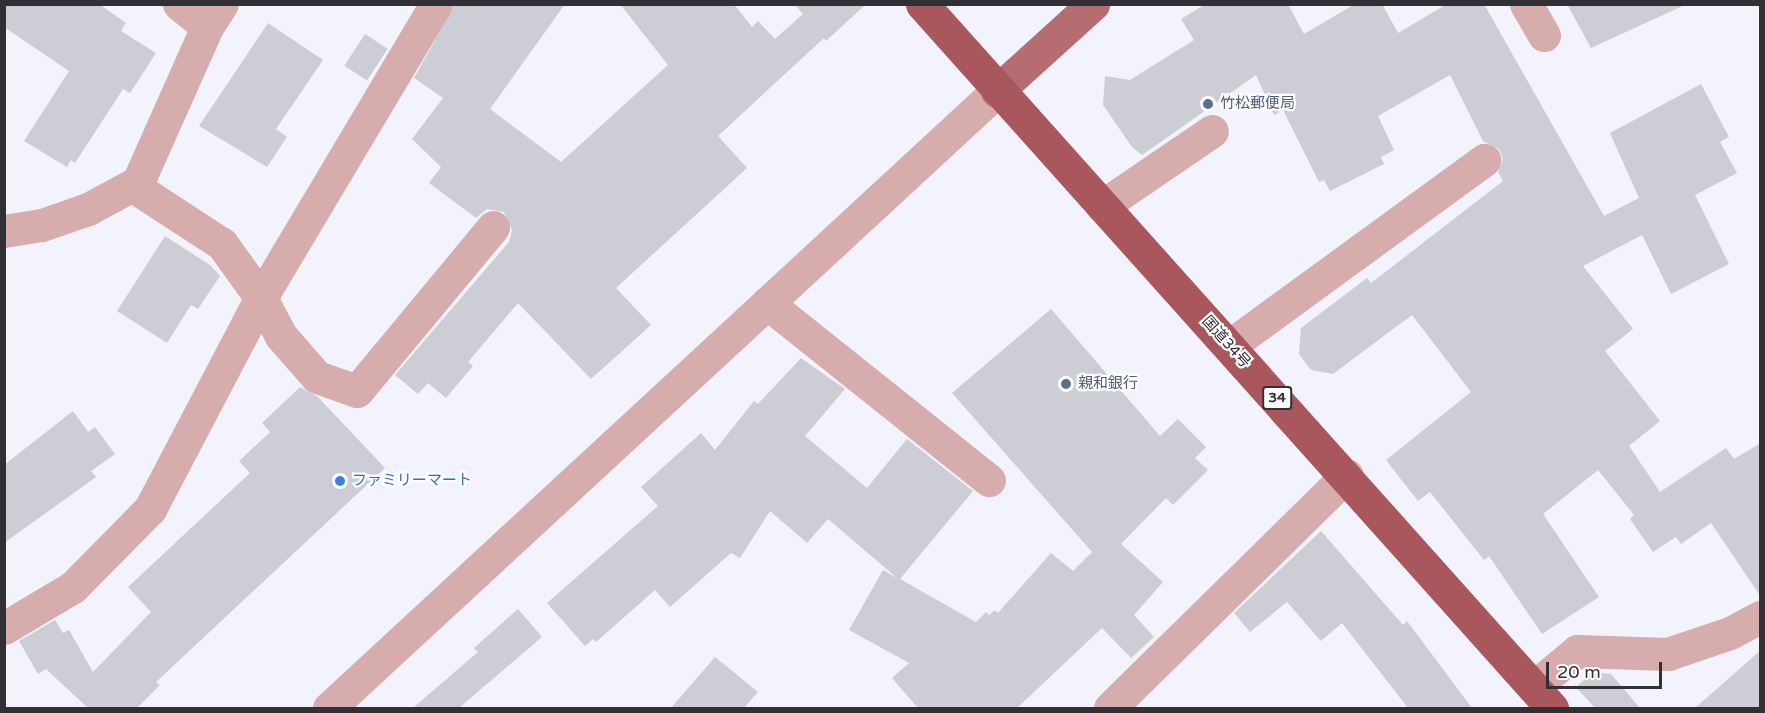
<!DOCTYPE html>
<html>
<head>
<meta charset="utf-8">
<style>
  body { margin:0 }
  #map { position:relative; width:1765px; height:713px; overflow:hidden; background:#f2f3fc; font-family:"Varela Round","Noto Sans JP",sans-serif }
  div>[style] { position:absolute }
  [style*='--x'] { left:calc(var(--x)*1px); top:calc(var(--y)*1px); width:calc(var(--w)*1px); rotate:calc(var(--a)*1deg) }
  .building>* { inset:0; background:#cccdd5; transform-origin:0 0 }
  .minor>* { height:33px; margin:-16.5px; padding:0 16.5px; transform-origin:16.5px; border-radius:16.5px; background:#d6acad }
  .major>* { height:33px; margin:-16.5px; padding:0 16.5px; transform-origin:16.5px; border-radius:16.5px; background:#b66d71 }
  .highway>* { height:33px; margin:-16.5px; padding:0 16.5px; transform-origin:16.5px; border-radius:16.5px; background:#a9565c }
  .dots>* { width:16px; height:16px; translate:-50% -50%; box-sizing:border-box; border:3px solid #fff; border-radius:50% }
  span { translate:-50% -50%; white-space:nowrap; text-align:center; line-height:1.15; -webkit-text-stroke:4.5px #fff; paint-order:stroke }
  .shield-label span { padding:2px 4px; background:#fff; border:2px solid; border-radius:4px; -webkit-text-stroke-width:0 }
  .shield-label { font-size:14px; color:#313135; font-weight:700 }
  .service-label { font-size:15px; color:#4e5e75 }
  .left { translate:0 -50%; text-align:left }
  .street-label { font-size:15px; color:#313135 }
  .shop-label { font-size:15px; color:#366cbe }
  .frame { position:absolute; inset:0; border:6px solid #313135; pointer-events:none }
  .scale { position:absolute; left:1546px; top:662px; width:116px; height:27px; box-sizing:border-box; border:3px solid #313135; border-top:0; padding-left:8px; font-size:18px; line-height:21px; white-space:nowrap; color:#313135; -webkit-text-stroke:4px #fff; paint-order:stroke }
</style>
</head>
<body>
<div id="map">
  <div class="building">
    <i style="clip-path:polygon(4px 4px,99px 4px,126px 23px,121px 31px,156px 53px,130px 93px,123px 89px,75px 163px,71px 160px,67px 167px,24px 141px,69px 71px,4px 27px)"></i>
    <i style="clip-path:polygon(455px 4px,565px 4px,490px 109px,561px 162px,668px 65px,620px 4px,734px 4px,752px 27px,758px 21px,775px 39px,803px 14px,794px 4px,866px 4px,826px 41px,824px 38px,718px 136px,747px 168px,616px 288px,651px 325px,591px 379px,518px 303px,468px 362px,473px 366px,446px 398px,428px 383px,418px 394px,395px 375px,509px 242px,512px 230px,504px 212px,487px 209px,476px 218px,429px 183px,441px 167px,412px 139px,443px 98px,414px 78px)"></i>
    <i style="clip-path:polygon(1206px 4px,1288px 4px,1304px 34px,1355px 4px,1382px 4px,1398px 33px,1447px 4px,1484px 4px,1604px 216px,1639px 198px,1610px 133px,1701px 84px,1729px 137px,1720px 142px,1737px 173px,1695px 195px,1729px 264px,1671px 294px,1642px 235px,1583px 266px,1633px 329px,1605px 351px,1660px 421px,1629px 446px,1660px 492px,1726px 448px,1734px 459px,1761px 443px,1761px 597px,1711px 523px,1681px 544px,1676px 537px,1653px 552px,1630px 519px,1634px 515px,1598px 470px,1543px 514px,1599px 597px,1542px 634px,1489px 556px,1484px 560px,1430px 492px,1418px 501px,1386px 460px,1471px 392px,1412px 315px,1333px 374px,1311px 370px,1299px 354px,1301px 328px,1367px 278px,1371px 283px,1503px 181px,1498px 172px,1503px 159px,1499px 149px,1483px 141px,1450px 75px,1378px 116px,1394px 150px,1381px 157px,1384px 164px,1330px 191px,1324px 180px,1319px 182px,1283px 110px,1274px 115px,1256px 75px,1142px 155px,1132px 147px,1103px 105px,1105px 76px,1130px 80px,1194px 40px,1181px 19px)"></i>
    <i style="clip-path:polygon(1567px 4px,1687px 4px,1591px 48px)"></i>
    <i style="clip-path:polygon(268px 23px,323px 60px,276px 129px,287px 137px,267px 167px,199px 126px)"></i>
    <i style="left:365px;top:34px;width:27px;height:38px;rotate:33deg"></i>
    <i style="clip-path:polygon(165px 236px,210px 265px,220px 276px,198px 309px,191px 305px,167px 343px,117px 311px)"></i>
    <i style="clip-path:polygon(1051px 309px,1160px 436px,1178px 419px,1206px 447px,1195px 458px,1208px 470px,1173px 505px,1166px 498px,1121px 544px,1163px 582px,1134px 615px,1154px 637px,1131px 658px,1102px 628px,1017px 708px,918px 708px,892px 678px,909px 663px,849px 630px,883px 570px,897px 578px,828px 519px,807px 543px,770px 511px,740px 558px,731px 553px,670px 607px,655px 590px,596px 642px,593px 639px,585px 646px,547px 603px,658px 506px,641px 487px,701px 433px,715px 450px,754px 401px,758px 404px,801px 358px,845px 389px,805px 436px,867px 488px,907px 439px,973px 491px,900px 579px,976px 622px,986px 612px,989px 615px,995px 610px,998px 613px,1051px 553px,1073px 571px,1092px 552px,952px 393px)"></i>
    <i style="clip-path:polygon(300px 387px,318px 397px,385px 468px,156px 682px,160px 685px,137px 708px,88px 708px,46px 669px,38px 674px,19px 641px,55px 620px,63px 633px,69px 630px,93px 672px,151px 612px,128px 587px,250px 473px,239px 461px,270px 432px,262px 423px)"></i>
    <i style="clip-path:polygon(73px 411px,88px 432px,95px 427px,115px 454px,91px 471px,96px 477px,4px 543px,4px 465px)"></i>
    <i style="clip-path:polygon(1321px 531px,1403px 625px,1407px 621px,1472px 708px,1408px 708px,1342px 623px,1321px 641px,1287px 602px,1250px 632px,1234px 613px)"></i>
    <i style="clip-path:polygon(518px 609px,542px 637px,459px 708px,413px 708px,478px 652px,474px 648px)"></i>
    <i style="clip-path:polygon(1761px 650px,1761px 708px,1695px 708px)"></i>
    <i style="clip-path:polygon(715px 657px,758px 692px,744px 708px,671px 708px)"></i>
    <i style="clip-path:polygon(1593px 672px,1611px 674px,1640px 708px,1595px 708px,1576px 687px)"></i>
  </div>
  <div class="minor">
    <i style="--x:179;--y:4;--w:36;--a:39"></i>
    <i style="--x:436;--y:4;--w:342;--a:120.8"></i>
    <i style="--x:261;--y:298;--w:43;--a:62.2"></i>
    <i style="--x:281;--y:336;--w:55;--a:48.7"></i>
    <i style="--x:317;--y:377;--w:42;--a:19.3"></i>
    <i style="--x:357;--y:391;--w:213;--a:-50.3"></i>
    <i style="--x:1526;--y:4;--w:36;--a:60"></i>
    <i style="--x:1102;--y:206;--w:133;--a:-34.3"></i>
    <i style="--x:4;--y:231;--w:38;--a:-9"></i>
    <i style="--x:42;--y:225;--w:49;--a:-19.2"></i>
    <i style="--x:88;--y:209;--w:57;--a:-28.4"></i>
    <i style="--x:138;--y:182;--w:170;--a:-66"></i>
    <i style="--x:207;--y:27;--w:27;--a:-57"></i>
    <i style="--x:767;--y:303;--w:284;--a:38.6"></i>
    <i style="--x:1229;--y:346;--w:316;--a:-36.1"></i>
    <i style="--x:4;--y:628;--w:80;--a:-30.7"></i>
    <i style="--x:73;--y:587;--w:110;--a:-45.4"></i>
    <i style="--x:150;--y:509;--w:238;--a:-62.3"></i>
    <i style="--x:261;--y:298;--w:67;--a:-125.8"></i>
    <i style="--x:222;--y:244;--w:106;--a:-146.9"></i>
    <i style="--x:1534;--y:687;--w:56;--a:-39.9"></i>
    <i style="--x:1577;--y:651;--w:91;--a:1.9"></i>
    <i style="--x:1668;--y:654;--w:65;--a:-18.7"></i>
    <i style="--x:1730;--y:633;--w:34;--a:-28"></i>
    <i style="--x:329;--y:708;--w:909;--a:-42.73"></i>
    <i style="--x:1110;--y:708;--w:332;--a:-44.5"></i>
  </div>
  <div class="major">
    <i style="--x:997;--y:91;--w:130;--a:-42.2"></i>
  </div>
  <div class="highway">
    <i style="--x:922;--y:4;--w:945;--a:48.18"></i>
  </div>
  <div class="dots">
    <i style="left:1208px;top:104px;background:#5c6f8a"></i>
    <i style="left:1066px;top:384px;background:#5c6f8a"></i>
    <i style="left:340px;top:481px;background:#3f7fe0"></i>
  </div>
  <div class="shield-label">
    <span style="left:1277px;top:398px">34</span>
  </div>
  <div class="service-label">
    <span class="left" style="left:1220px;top:104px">竹松郵便局</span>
    <span class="left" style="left:1078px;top:384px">親和銀行</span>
  </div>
  <div class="street-label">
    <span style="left:1226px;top:342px;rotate:48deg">国道34号</span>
  </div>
  <div class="shop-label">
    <span class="left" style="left:352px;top:481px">ファミリーマート</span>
  </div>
  <div class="frame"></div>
  <div class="scale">20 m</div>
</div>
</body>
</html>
